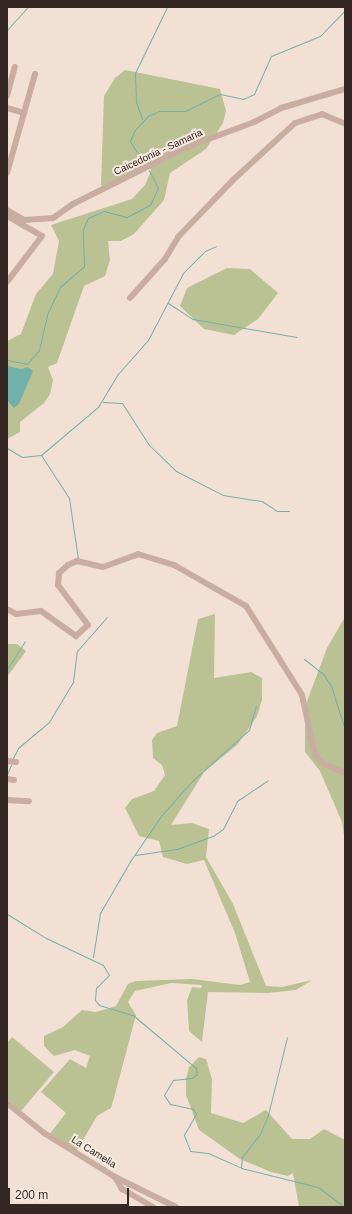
<!DOCTYPE html>
<html>
<head>
<meta charset="utf-8">
<style>
  body { margin:0 }
  #map { position:relative; width:352px; height:1214px; overflow:hidden; background:#f2e0d5; font-family:Arial,sans-serif }
  div>[style] { position:absolute }
  [style*='--x'] { left:calc(var(--x)*1px); top:calc(var(--y)*1px); width:calc(var(--w)*1px); rotate:calc(var(--a)*1deg) }
  .green>* { inset:0; background:#bac294 }
  .water>* { inset:0; background:#72b1a9 }
  .stream>* { height:1px; margin:-0.5px; padding:0 0.5px; transform-origin:0.5px; border-radius:0.5px; background:#72b1a9 }
  .minor>* { height:6px; margin:-3px; padding:0 3px; transform-origin:3px; border-radius:3px; background:#caada1 }
  span { translate:-50% -50%; white-space:nowrap; text-align:center; line-height:1.15; -webkit-text-stroke:4px #faebe1; paint-order:stroke }
  .street-label { font-size:10px; color:#342724 }
  .frame { position:absolute; inset:0; border:8px solid #342724; pointer-events:none }
  .scale { position:absolute; left:8px; top:1188px; width:121px; height:18px; box-sizing:border-box; border:2px solid #342724; border-top:0; padding-left:5px; font-size:12px; line-height:14px; white-space:nowrap; color:#342724; -webkit-text-stroke:3px #faebe1; paint-order:stroke }
</style>
</head>
<body>
<div id="map">
  <div class="green">
    <i style="clip-path:polygon(125px 70px,220px 89px,226px 111px,223px 123px,206px 149px,170px 173px,164px 200px,134px 234px,121px 241px,108px 241px,110px 260px,105px 276px,84px 286px,57px 363px,48px 367px,53px 380px,50px 394px,44px 403px,20px 422px,20px 432px,7px 439px,7px 341px,21px 334px,36px 294px,53px 274px,59px 241px,51px 225px,132px 199px,145px 185px,151px 171px,150px 167px,106px 188px,101px 185px,104px 96px,115px 78px)"></i>
    <i style="clip-path:polygon(227px 268px,250px 269px,278px 293px,258px 319px,234px 335px,204px 329px,180px 306px,187px 288px)"></i>
    <i style="clip-path:polygon(215px 614px,214px 678px,251px 672px,262px 678px,262px 700px,257px 716px,238px 744px,204px 772px,171px 825px,192px 823px,209px 829px,206px 857px,233px 904px,266px 986px,282px 987px,312px 980px,296px 990px,268px 993px,208px 992px,202px 1042px,189px 1031px,187px 1000px,192px 987px,201px 988px,202px 985px,171px 983px,135px 991px,128px 1002px,136px 1015px,114px 1098px,111px 1108px,97px 1116px,76px 1152px,49px 1135px,66px 1113px,41px 1092px,70px 1059px,86px 1068px,90px 1056px,75px 1050px,54px 1056px,44px 1046px,44px 1036px,63px 1027px,82px 1010px,96px 1012px,116px 1006px,128px 984px,135px 981px,192px 979px,240px 985px,250px 982px,235px 933px,204px 860px,187px 864px,163px 857px,159px 841px,139px 836px,125px 808px,132px 799px,154px 791px,165px 775px,162px 765px,153px 758px,152px 740px,157px 733px,177px 726px,198px 619px)"></i>
    <i style="clip-path:polygon(345px 617px,345px 842px,342px 822px,320px 771px,305px 752px,305px 727px,306px 704px,327px 648px)"></i>
    <i style="clip-path:polygon(7px 644px,17px 644px,26px 651px,7px 677px)"></i>
    <i style="clip-path:polygon(12px 1037px,54px 1072px,21px 1111px,7px 1099px,7px 1043px)"></i>
    <i style="clip-path:polygon(199px 1057px,206px 1059px,212px 1079px,211px 1113px,243px 1123px,266px 1110px,292px 1139px,310px 1139px,324px 1129px,345px 1140px,345px 1207px,299px 1207px,293px 1173px,288px 1176px,271px 1172px,240px 1159px,199px 1130px,186px 1095px,186px 1079px,189px 1067px)"></i>
  </div>
  <div class="water">
    <i style="clip-path:polygon(7px 366px,21px 369px,28px 367px,33px 371px,19px 404px,14px 408px,7px 400px)"></i>
  </div>
  <div class="stream">
    <i style="--x:7;--y:30;--w:31;--a:-48"></i>
    <i style="--x:142;--y:119;--w:18;--a:-109"></i>
    <i style="--x:136;--y:102;--w:29;--a:-92"></i>
    <i style="--x:135;--y:73;--w:73;--a:-64.1"></i>
    <i style="--x:146;--y:166;--w:30;--a:-123"></i>
    <i style="--x:130;--y:141;--w:12;--a:-66"></i>
    <i style="--x:135;--y:130;--w:19;--a:-47"></i>
    <i style="--x:148;--y:116;--w:12;--a:-24"></i>
    <i style="--x:159;--y:111;--w:26;--a:0"></i>
    <i style="--x:185;--y:111;--w:39;--a:-26"></i>
    <i style="--x:220;--y:94;--w:24;--a:12"></i>
    <i style="--x:243;--y:99;--w:12;--a:-24"></i>
    <i style="--x:254;--y:94;--w:42;--a:-65.9"></i>
    <i style="--x:271;--y:56;--w:53;--a:-22.2"></i>
    <i style="--x:320;--y:36;--w:36;--a:-46"></i>
    <i style="--x:168;--y:303;--w:30;--a:33"></i>
    <i style="--x:193;--y:319;--w:105;--a:9.9"></i>
    <i style="--x:7;--y:360;--w:20;--a:11"></i>
    <i style="--x:27;--y:364;--w:18;--a:-49"></i>
    <i style="--x:39;--y:350;--w:39;--a:-77"></i>
    <i style="--x:48;--y:312;--w:28;--a:-64"></i>
    <i style="--x:60;--y:287;--w:32;--a:-41"></i>
    <i style="--x:84;--y:266;--w:37;--a:-92"></i>
    <i style="--x:83;--y:229;--w:12;--a:-66"></i>
    <i style="--x:88;--y:218;--w:17;--a:-24"></i>
    <i style="--x:104;--y:211;--w:24;--a:15"></i>
    <i style="--x:127;--y:217;--w:26;--a:-28"></i>
    <i style="--x:150;--y:205;--w:19;--a:-65"></i>
    <i style="--x:158;--y:188;--w:20;--a:-117"></i>
    <i style="--x:103;--y:402;--w:19;--a:3"></i>
    <i style="--x:122;--y:403;--w:50;--a:57.3"></i>
    <i style="--x:149;--y:445;--w:37;--a:44"></i>
    <i style="--x:176;--y:471;--w:53;--a:27.1"></i>
    <i style="--x:223;--y:495;--w:39;--a:9"></i>
    <i style="--x:262;--y:501;--w:18;--a:34"></i>
    <i style="--x:277;--y:511;--w:12;--a:0"></i>
    <i style="--x:7;--y:448;--w:17;--a:31"></i>
    <i style="--x:22;--y:457;--w:19;--a:-6"></i>
    <i style="--x:41;--y:455;--w:75;--a:-40.1"></i>
    <i style="--x:98;--y:407;--w:39;--a:-59"></i>
    <i style="--x:118;--y:374;--w:45;--a:-48.6"></i>
    <i style="--x:148;--y:340;--w:76;--a:-62.4"></i>
    <i style="--x:183;--y:273;--w:31;--a:-45"></i>
    <i style="--x:205;--y:251;--w:12;--a:-24"></i>
    <i style="--x:41;--y:455;--w:51;--a:56.9"></i>
    <i style="--x:69;--y:498;--w:62;--a:81.6"></i>
    <i style="--x:304;--y:659;--w:24;--a:38"></i>
    <i style="--x:323;--y:674;--w:14;--a:56"></i>
    <i style="--x:331;--y:686;--w:45;--a:72"></i>
    <i style="--x:7;--y:669;--w:33;--a:-57"></i>
    <i style="--x:12;--y:760;--w:13;--a:-63"></i>
    <i style="--x:18;--y:748;--w:40;--a:-40"></i>
    <i style="--x:49;--y:722;--w:47;--a:-59"></i>
    <i style="--x:73;--y:682;--w:31;--a:-83"></i>
    <i style="--x:77;--y:651;--w:45;--a:-48.6"></i>
    <i style="--x:7;--y:774;--w:10;--a:-66"></i>
    <i style="--x:135;--y:855;--w:42;--a:-8.1"></i>
    <i style="--x:177;--y:849;--w:38;--a:-20"></i>
    <i style="--x:213;--y:836;--w:12;--a:-35"></i>
    <i style="--x:223;--y:829;--w:31;--a:-63"></i>
    <i style="--x:237;--y:801;--w:37;--a:-34"></i>
    <i style="--x:7;--y:914;--w:46;--a:31.6"></i>
    <i style="--x:46;--y:938;--w:63;--a:25.3"></i>
    <i style="--x:103;--y:965;--w:12;--a:59"></i>
    <i style="--x:109;--y:975;--w:18;--a:135"></i>
    <i style="--x:96;--y:988;--w:12;--a:95"></i>
    <i style="--x:95;--y:1000;--w:6;--a:51"></i>
    <i style="--x:99;--y:1005;--w:37;--a:17"></i>
    <i style="--x:134;--y:1016;--w:81;--a:40"></i>
    <i style="--x:196;--y:1068;--w:6;--a:81"></i>
    <i style="--x:197;--y:1074;--w:6;--a:141"></i>
    <i style="--x:192;--y:1078;--w:19;--a:174"></i>
    <i style="--x:173;--y:1080;--w:17;--a:121"></i>
    <i style="--x:164;--y:1095;--w:11;--a:56"></i>
    <i style="--x:170;--y:1104;--w:24;--a:12"></i>
    <i style="--x:193;--y:1109;--w:6;--a:59"></i>
    <i style="--x:196;--y:1114;--w:24;--a:120"></i>
    <i style="--x:184;--y:1135;--w:17;--a:69"></i>
    <i style="--x:190;--y:1151;--w:18;--a:6"></i>
    <i style="--x:208;--y:1153;--w:36;--a:24"></i>
    <i style="--x:241;--y:1168;--w:79;--a:13.9"></i>
    <i style="--x:318;--y:1187;--w:34;--a:37"></i>
    <i style="--x:93;--y:957;--w:45;--a:-81"></i>
    <i style="--x:100;--y:913;--w:61;--a:-59.7"></i>
    <i style="--x:131;--y:860;--w:53;--a:-55.7"></i>
    <i style="--x:161;--y:816;--w:45;--a:-48.6"></i>
    <i style="--x:191;--y:782;--w:78;--a:-41.9"></i>
    <i style="--x:249;--y:730;--w:25;--a:-74"></i>
    <i style="--x:241;--y:1168;--w:11;--a:-85"></i>
    <i style="--x:242;--y:1157;--w:29;--a:-52"></i>
    <i style="--x:260;--y:1134;--w:21;--a:-67"></i>
    <i style="--x:268;--y:1115;--w:80;--a:-76.3"></i>
  </div>
  <div class="minor">
    <i style="--x:7;--y:96;--w:30;--a:-75"></i>
    <i style="--x:7;--y:108;--w:18;--a:16"></i>
    <i style="--x:7;--y:173;--w:103;--a:-74.2"></i>
    <i style="--x:7;--y:210;--w:20;--a:30"></i>
    <i style="--x:24;--y:220;--w:29;--a:-4"></i>
    <i style="--x:53;--y:218;--w:24;--a:-35"></i>
    <i style="--x:73;--y:204;--w:125;--a:-26.6"></i>
    <i style="--x:185;--y:148;--w:74;--a:-20.6"></i>
    <i style="--x:254;--y:122;--w:30;--a:-27"></i>
    <i style="--x:281;--y:108;--w:67;--a:-16.5"></i>
    <i style="--x:7;--y:216;--w:40;--a:29.7"></i>
    <i style="--x:42;--y:236;--w:58;--a:127.3"></i>
    <i style="--x:130;--y:298;--w:52;--a:-48.1"></i>
    <i style="--x:165;--y:259;--w:26;--a:-59"></i>
    <i style="--x:178;--y:237;--w:79;--a:-46"></i>
    <i style="--x:233;--y:180;--w:84;--a:-42.6"></i>
    <i style="--x:295;--y:123;--w:28;--a:-18"></i>
    <i style="--x:322;--y:114;--w:25;--a:23"></i>
    <i style="--x:7;--y:609;--w:10;--a:29"></i>
    <i style="--x:16;--y:614;--w:25;--a:-7"></i>
    <i style="--x:41;--y:611;--w:43;--a:35.5"></i>
    <i style="--x:76;--y:636;--w:16;--a:-43"></i>
    <i style="--x:88;--y:625;--w:50;--a:-126.9"></i>
    <i style="--x:58;--y:585;--w:12;--a:-85"></i>
    <i style="--x:59;--y:573;--w:12;--a:-42"></i>
    <i style="--x:68;--y:565;--w:10;--a:-24"></i>
    <i style="--x:77;--y:561;--w:27;--a:13"></i>
    <i style="--x:103;--y:567;--w:37;--a:-20"></i>
    <i style="--x:138;--y:554;--w:38;--a:17"></i>
    <i style="--x:174;--y:565;--w:83;--a:29.7"></i>
    <i style="--x:246;--y:606;--w:105;--a:57.8"></i>
    <i style="--x:302;--y:695;--w:61;--a:77.8"></i>
    <i style="--x:315;--y:755;--w:13;--a:45"></i>
    <i style="--x:324;--y:764;--w:23;--a:23"></i>
    <i style="--x:7;--y:761;--w:9;--a:6"></i>
    <i style="--x:7;--y:779;--w:7;--a:8"></i>
    <i style="--x:7;--y:800;--w:22;--a:3"></i>
    <i style="--x:7;--y:1103;--w:48;--a:39"></i>
    <i style="--x:44;--y:1133;--w:84;--a:31.8"></i>
    <i style="--x:115;--y:1177;--w:68;--a:26.2"></i>
    <i style="--x:115;--y:1177;--w:14;--a:60"></i>
    <i style="--x:122;--y:1189;--w:36;--a:30"></i>
  </div>
  <div class="street-label">
    <span style="left:158px;top:152px;rotate:-25deg">Caicedonia - Samaria</span>
    <span style="left:94px;top:1152px;rotate:32deg">La Camelia</span>
  </div>
  <div class="frame"></div>
  <div class="scale">200 m</div>
</div>
</body>
</html>
